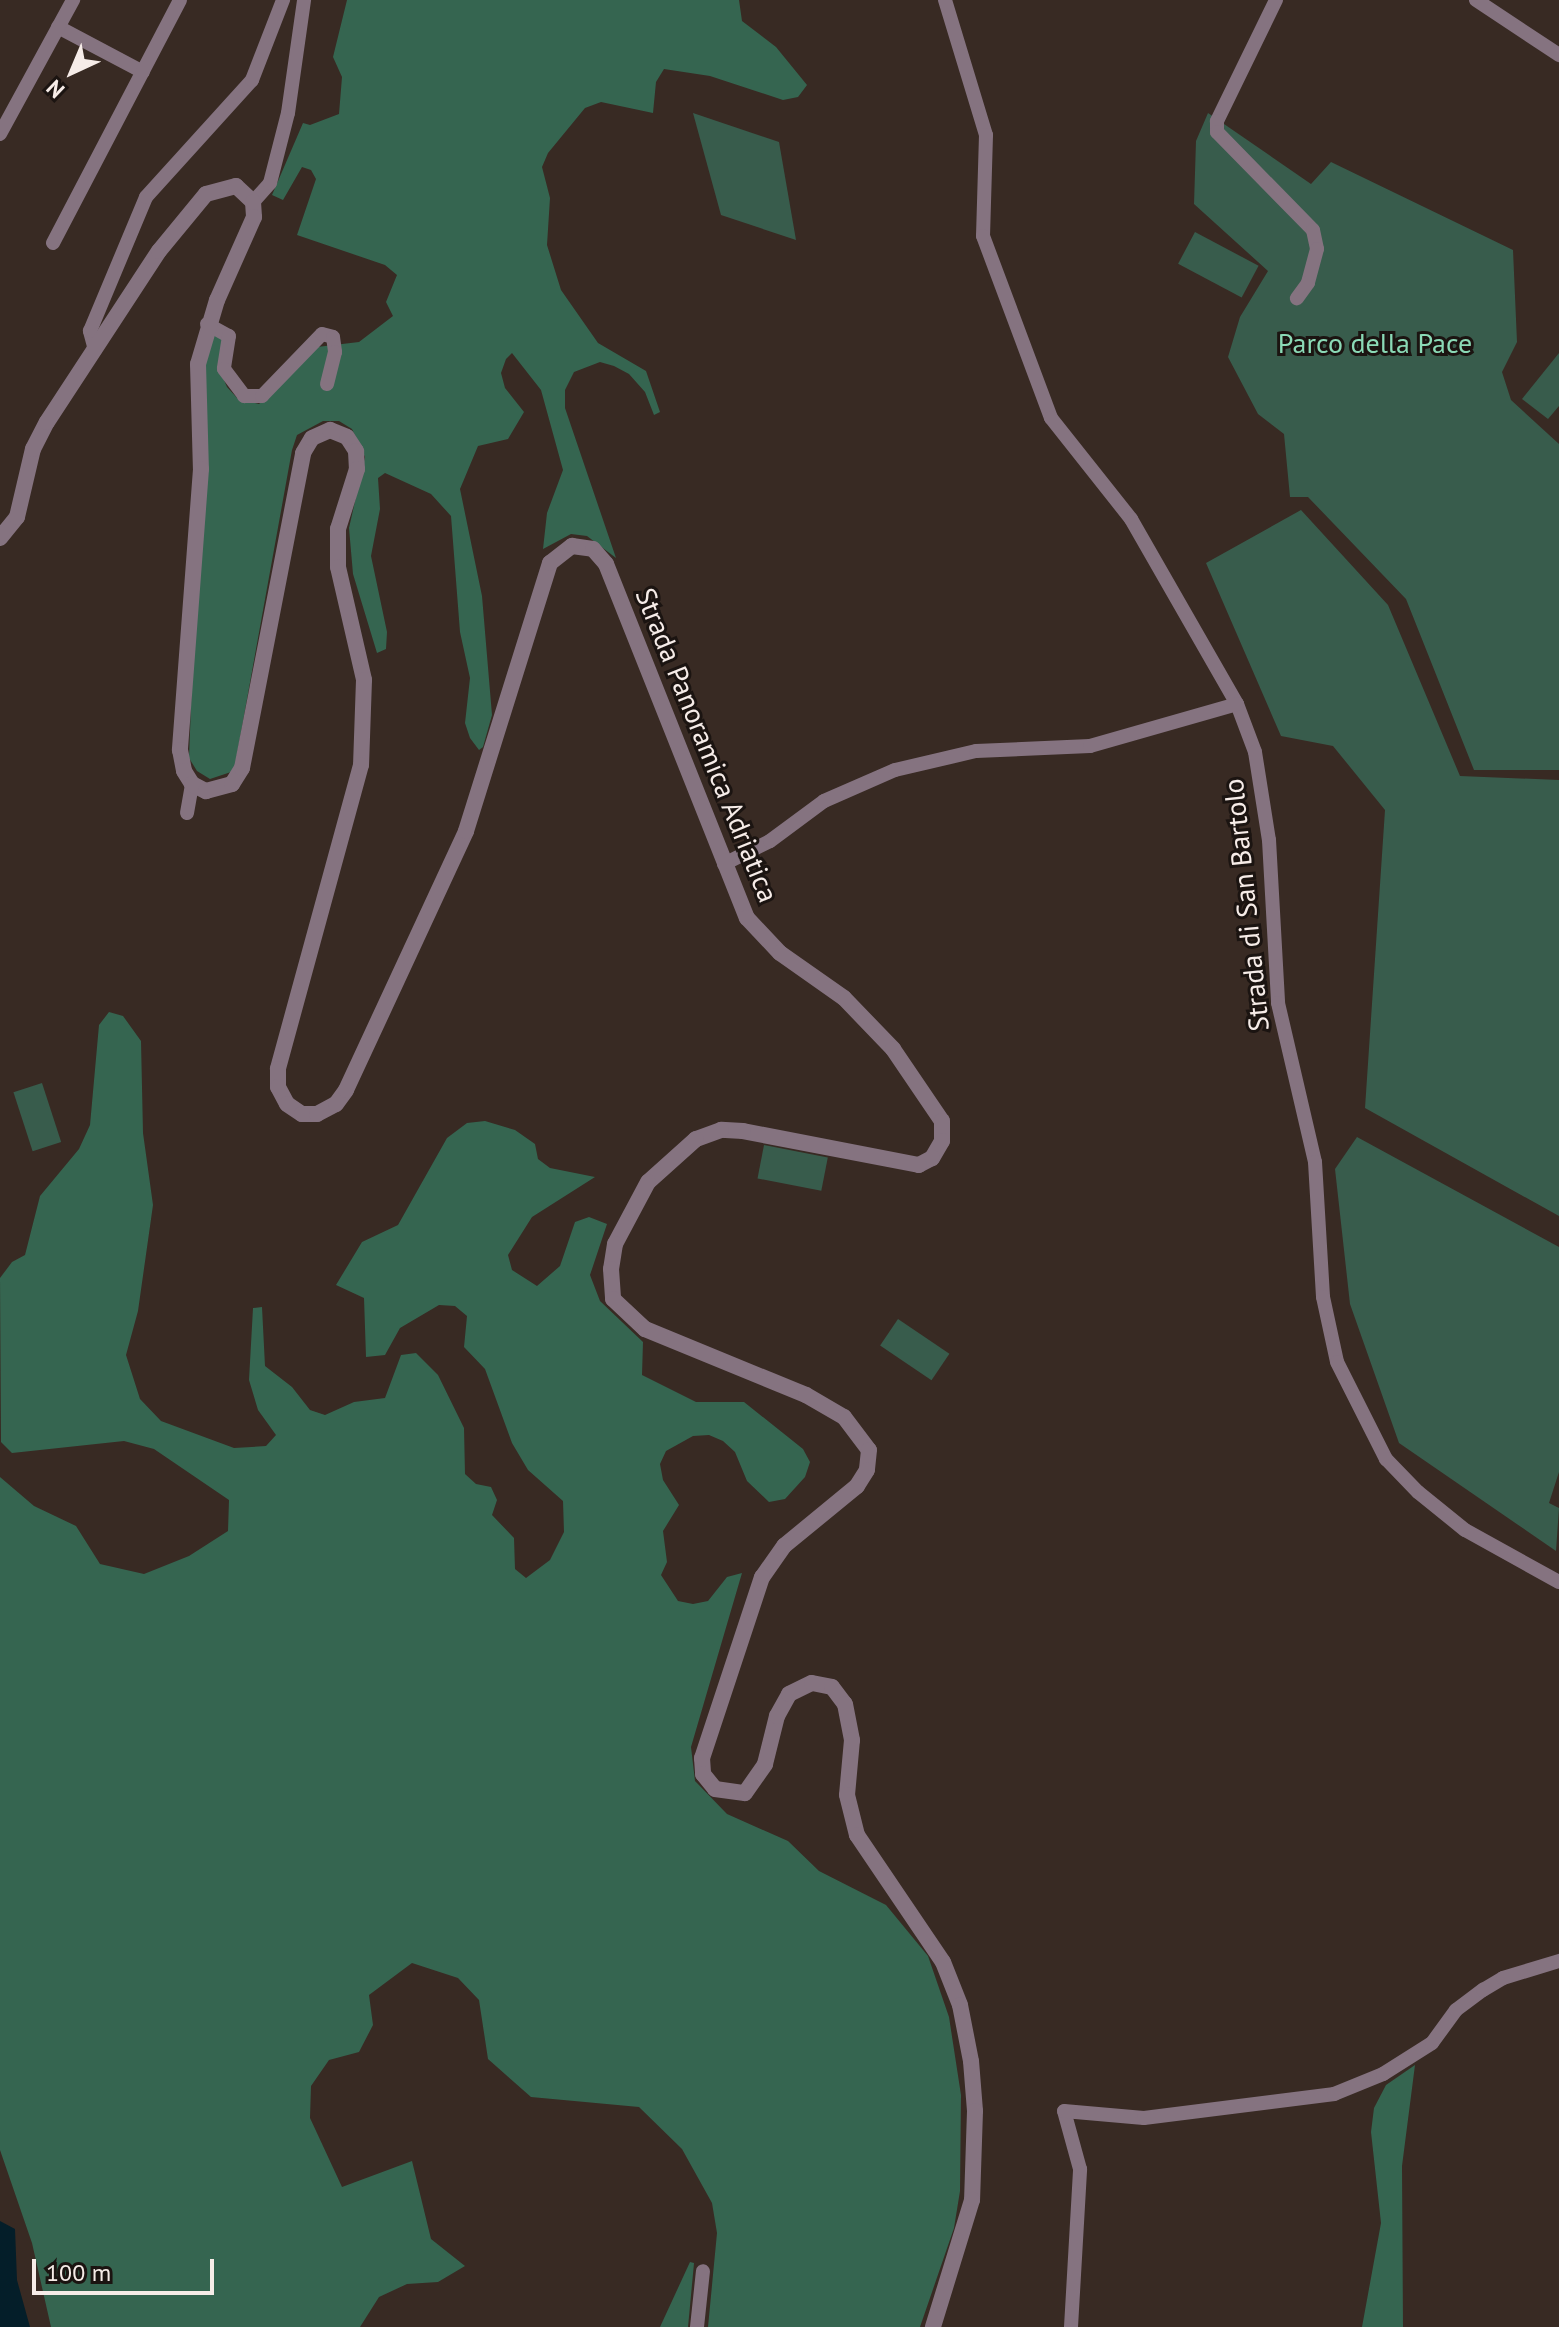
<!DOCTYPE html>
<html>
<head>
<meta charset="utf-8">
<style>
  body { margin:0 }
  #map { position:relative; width:1559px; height:2327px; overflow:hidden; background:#382a23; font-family:"PT Sans",sans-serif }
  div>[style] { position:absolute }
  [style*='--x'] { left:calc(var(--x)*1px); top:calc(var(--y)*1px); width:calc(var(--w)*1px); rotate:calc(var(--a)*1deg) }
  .green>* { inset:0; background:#385c4c; transform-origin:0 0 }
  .forest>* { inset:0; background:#356550 }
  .water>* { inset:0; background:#041e29 }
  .minor>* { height:14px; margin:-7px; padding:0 7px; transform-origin:7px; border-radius:7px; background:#857380 }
  .tertiary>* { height:16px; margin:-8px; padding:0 8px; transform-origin:8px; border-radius:8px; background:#857380 }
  span { translate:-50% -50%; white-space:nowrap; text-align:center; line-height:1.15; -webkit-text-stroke:6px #1b1411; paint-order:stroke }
  .park-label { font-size:28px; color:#8bdab6 }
  .street-label { font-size:28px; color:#f6ece8 }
  .north { position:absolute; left:32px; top:32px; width:80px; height:80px; -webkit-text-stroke:6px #1b1411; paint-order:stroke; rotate:224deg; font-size:22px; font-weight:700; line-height:32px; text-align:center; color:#f6ece8 }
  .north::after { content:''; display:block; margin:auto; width:28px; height:36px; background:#f6ece8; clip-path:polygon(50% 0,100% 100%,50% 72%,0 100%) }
  .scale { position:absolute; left:32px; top:2259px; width:182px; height:36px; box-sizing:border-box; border:4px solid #f6ece8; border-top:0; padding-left:10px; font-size:24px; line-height:28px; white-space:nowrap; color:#f6ece8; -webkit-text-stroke:6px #1b1411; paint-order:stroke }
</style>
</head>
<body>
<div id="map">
  <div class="green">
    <i style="clip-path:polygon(693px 113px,779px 142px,796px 240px,721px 215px)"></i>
    <i style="clip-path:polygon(1208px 113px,1311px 184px,1331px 162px,1513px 250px,1517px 342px,1502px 372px,1511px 400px,1559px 444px,1559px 770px,1474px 770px,1406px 599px,1308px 497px,1290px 497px,1284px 434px,1258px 414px,1228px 357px,1240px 317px,1268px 271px,1194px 204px,1196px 141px)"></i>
    <i style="left:1195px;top:232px;width:72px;height:36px;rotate:28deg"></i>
    <i style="clip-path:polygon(1559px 353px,1559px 406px,1548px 419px,1522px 399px)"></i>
    <i style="clip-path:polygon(1301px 510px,1388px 605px,1460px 776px,1559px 780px,1559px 1216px,1365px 1108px,1385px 810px,1333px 746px,1281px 736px,1206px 563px)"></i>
    <i style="left:42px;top:1083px;width:62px;height:30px;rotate:72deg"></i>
    <i style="clip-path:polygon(1357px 1137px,1559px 1247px,1559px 1472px,1549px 1503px,1559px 1508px,1556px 1551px,1399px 1443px,1350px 1304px,1335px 1169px)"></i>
    <i style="left:764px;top:1145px;width:65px;height:34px;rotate:11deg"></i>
    <i style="left:898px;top:1319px;width:62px;height:32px;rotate:34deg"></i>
  </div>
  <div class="forest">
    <i style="clip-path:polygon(347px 0,739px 0,742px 21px,776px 47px,807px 85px,798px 97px,783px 100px,710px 76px,664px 69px,656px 82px,653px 113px,601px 102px,585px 108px,548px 153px,542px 167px,550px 198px,547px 245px,561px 290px,598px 343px,646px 371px,660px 412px,654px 415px,645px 392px,629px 374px,614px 366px,600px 362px,574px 372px,565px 390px,565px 408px,616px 558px,587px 536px,571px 534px,543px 549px,547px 513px,563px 470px,541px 390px,512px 353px,506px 359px,501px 373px,505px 388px,524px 412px,508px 439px,478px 446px,460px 489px,482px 596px,492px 715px,483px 747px,479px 750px,470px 738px,465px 723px,470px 678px,460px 632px,451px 516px,431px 494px,385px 473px,378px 478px,380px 509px,371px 556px,387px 632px,386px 649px,377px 653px,353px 574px,349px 528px,365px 457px,352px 429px,339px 421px,323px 421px,297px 435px,292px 450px,234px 771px,210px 779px,197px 771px,189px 758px,204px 364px,211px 331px,222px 338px,221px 373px,227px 387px,238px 399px,259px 404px,317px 347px,359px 342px,393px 316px,386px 302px,397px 275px,385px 265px,297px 235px,316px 179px,311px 170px,302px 167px,283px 200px,272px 195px,303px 123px,310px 125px,339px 114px,342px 77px,333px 57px)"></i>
    <i style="clip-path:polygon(109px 1012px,123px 1016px,141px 1041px,143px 1133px,153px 1205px,138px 1311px,126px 1355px,140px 1399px,161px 1421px,234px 1448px,266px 1446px,276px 1435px,258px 1410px,249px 1380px,253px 1308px,262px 1307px,265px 1366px,292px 1387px,310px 1410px,325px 1415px,354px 1402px,385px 1398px,401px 1355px,416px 1353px,438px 1375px,464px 1428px,465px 1474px,476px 1484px,491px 1487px,497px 1500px,492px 1515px,514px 1538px,515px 1569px,526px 1578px,550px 1560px,564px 1532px,563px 1501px,528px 1470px,512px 1443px,485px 1369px,464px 1347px,467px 1316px,455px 1306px,439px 1305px,400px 1328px,385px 1355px,366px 1357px,364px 1298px,336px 1285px,362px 1242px,398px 1225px,447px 1138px,467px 1123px,485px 1121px,515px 1130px,535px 1144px,538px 1159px,550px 1168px,595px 1177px,532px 1217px,508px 1255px,512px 1270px,537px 1286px,560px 1266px,575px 1222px,589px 1217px,607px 1224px,590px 1275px,600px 1301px,643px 1342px,642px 1375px,696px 1402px,744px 1402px,803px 1449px,810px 1462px,805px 1477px,785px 1499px,769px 1502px,747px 1481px,735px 1452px,723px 1441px,709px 1435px,693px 1436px,666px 1451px,660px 1464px,663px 1480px,679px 1505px,663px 1531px,667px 1562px,661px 1575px,678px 1601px,693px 1604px,708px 1601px,727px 1577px,742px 1573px,691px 1747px,695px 1781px,727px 1814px,788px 1841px,819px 1871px,886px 1905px,928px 1956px,949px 2017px,961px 2095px,960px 2191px,954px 2228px,920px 2327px,708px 2327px,717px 2233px,712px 2203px,682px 2149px,639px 2107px,531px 2097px,488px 2059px,479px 2000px,458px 1978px,412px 1963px,369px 1995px,373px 2025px,359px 2052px,329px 2060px,311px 2086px,310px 2118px,342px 2187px,412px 2161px,431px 2239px,465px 2266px,438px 2282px,407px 2284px,379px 2297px,360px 2327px,51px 2327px,32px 2243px,0 2150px,0 1477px,34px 1506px,76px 1526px,100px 1564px,144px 1574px,189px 1556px,228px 1531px,229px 1500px,154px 1449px,124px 1441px,12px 1453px,1px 1442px,0 1278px,12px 1262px,25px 1255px,40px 1196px,79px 1149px,90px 1125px,99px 1025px)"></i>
    <i style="clip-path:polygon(1415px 2065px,1402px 2166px,1403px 2327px,1362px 2327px,1381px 2223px,1371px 2132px,1374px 2108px,1386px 2085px)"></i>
    <i style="clip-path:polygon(690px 2262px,694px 2263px,688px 2327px,660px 2327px)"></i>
  </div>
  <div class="water">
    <i style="clip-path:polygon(0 2221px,15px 2229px,17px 2280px,30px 2327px,0 2327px)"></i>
  </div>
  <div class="minor">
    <i style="--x:945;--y:0;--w:141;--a:73.1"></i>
    <i style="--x:986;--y:135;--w:101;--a:91.7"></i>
    <i style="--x:983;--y:236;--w:194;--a:69.5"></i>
    <i style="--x:1051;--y:418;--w:129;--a:51.6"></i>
    <i style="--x:1131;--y:519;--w:213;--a:60.2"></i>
    <i style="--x:1237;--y:704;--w:51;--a:69.4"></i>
    <i style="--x:1255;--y:752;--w:89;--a:81"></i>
    <i style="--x:1269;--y:840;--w:163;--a:86.8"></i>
    <i style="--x:1278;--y:1003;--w:163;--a:76.9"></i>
    <i style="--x:1315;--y:1162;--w:135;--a:86.6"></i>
    <i style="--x:1323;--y:1297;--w:66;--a:77.8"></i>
    <i style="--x:1337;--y:1362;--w:109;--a:63.2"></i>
    <i style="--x:1386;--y:1459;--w:46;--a:45.9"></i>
    <i style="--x:1418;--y:1492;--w:60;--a:39"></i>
    <i style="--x:1465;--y:1530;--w:107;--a:29"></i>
    <i style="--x:1276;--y:0;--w:135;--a:116"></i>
    <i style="--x:1217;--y:121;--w:11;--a:90"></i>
    <i style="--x:1217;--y:132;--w:137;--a:45.6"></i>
    <i style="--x:1313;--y:230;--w:19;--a:78"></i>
    <i style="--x:1317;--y:249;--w:35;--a:105"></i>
    <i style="--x:1308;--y:283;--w:19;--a:126"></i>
    <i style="--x:1476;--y:0;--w:100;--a:33.5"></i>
    <i style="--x:58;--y:27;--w:96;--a:27.9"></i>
    <i style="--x:0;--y:134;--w:153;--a:-61.4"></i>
    <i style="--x:253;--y:202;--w:25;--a:-48"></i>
    <i style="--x:270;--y:183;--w:72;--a:-75.6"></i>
    <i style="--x:288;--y:113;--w:114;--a:-81.9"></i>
    <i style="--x:53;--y:243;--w:274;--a:-62.4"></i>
    <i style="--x:207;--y:324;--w:25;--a:29"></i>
    <i style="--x:229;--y:336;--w:33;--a:99"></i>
    <i style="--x:224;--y:369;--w:34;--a:53"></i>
    <i style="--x:244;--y:396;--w:18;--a:0"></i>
    <i style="--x:262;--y:396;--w:86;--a:-45.9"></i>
    <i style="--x:322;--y:334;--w:11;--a:15"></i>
    <i style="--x:333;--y:337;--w:15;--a:82"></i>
    <i style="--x:335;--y:352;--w:33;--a:104"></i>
    <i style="--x:95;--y:350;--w:20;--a:-105"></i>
    <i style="--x:90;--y:331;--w:145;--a:-67.3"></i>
    <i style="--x:146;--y:197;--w:158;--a:-47.8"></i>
    <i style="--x:252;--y:80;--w:86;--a:-68.8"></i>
    <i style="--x:187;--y:813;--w:29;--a:-80"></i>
    <i style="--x:724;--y:864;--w:51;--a:-26.6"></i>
    <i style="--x:770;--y:841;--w:67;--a:-36.5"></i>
    <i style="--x:824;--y:801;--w:77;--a:-23.6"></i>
    <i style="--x:895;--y:770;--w:83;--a:-13.2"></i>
    <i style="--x:976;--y:751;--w:114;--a:-2.5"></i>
    <i style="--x:1090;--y:746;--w:153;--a:-15.9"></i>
    <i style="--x:697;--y:2327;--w:56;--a:-83.9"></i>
    <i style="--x:1071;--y:2327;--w:158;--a:-86.7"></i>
    <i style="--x:1080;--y:2169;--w:60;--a:-105.4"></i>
    <i style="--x:1064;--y:2111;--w:80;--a:5"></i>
    <i style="--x:1144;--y:2118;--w:192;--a:-7.2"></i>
    <i style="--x:1334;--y:2094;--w:53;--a:-22.2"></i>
    <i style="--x:1383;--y:2074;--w:58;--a:-32.3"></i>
    <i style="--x:1432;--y:2043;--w:41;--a:-54"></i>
    <i style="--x:1456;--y:2010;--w:34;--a:-37"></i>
    <i style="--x:1483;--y:1990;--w:23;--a:-31"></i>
    <i style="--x:1503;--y:1978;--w:59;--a:-16.9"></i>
  </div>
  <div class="tertiary">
    <i style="--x:0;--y:538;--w:27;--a:-51"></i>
    <i style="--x:17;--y:517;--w:70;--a:-76.8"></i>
    <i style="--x:33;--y:449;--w:30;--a:-63"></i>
    <i style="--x:47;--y:422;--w:204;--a:-56.8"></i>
    <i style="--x:159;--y:251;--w:74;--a:-50.5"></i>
    <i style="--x:206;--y:194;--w:31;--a:-15"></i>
    <i style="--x:236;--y:186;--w:23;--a:43"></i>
    <i style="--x:253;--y:202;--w:15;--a:86"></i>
    <i style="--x:254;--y:217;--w:91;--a:114"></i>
    <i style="--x:217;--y:300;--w:67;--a:106.5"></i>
    <i style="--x:198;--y:364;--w:105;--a:88.4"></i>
    <i style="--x:201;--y:469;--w:282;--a:94.3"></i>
    <i style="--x:180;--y:750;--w:21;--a:79"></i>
    <i style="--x:184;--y:771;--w:15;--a:58"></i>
    <i style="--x:192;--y:784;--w:16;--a:27"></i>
    <i style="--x:206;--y:791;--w:27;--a:-15"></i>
    <i style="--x:232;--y:784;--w:19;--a:-58"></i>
    <i style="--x:242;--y:768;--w:321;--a:-79"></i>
    <i style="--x:303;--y:453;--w:17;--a:-59"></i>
    <i style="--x:312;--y:438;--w:20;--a:-24"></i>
    <i style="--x:330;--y:430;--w:18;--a:22"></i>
    <i style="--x:347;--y:437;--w:17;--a:57"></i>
    <i style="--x:356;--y:451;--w:18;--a:87"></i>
    <i style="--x:357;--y:469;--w:63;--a:107.6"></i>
    <i style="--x:338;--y:529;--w:38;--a:90"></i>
    <i style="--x:338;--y:567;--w:116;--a:77"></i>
    <i style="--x:364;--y:680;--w:85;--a:92"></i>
    <i style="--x:361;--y:765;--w:315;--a:105.3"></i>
    <i style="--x:278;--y:1069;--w:18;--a:90"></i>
    <i style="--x:278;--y:1087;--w:19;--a:62"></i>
    <i style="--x:287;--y:1104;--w:18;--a:34"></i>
    <i style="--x:302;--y:1114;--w:15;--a:0"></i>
    <i style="--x:317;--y:1114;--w:21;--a:-28"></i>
    <i style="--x:336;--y:1104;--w:17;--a:-54"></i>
    <i style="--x:346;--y:1090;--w:285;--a:-65.1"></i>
    <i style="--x:466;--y:831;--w:281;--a:-72.6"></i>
    <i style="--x:550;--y:563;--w:28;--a:-38"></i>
    <i style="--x:572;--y:546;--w:21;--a:8"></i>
    <i style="--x:593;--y:549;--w:20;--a:49"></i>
    <i style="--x:606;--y:564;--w:381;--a:68.3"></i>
    <i style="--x:747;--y:918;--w:48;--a:46.7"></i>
    <i style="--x:780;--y:953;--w:78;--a:35.1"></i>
    <i style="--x:844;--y:998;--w:71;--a:46.1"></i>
    <i style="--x:893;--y:1049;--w:87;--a:55.8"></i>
    <i style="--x:942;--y:1121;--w:20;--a:90"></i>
    <i style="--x:942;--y:1141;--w:20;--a:120"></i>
    <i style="--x:932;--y:1158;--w:15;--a:152"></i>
    <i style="--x:919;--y:1165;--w:179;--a:-169.1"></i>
    <i style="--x:743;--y:1131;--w:22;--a:-177"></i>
    <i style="--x:721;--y:1130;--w:27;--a:160"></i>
    <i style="--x:696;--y:1139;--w:64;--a:138.1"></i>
    <i style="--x:648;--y:1182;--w:70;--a:118"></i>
    <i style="--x:615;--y:1244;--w:25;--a:99"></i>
    <i style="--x:611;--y:1269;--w:30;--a:86"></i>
    <i style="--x:613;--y:1299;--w:44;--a:43.2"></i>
    <i style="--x:645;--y:1329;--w:174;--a:22.3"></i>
    <i style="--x:806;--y:1395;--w:44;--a:30.1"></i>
    <i style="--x:844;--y:1417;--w:41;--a:52.9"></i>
    <i style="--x:869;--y:1450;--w:20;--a:96"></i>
    <i style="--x:867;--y:1470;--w:19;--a:122"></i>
    <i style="--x:857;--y:1486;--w:94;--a:140.6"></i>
    <i style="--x:784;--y:1546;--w:38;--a:125"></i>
    <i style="--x:762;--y:1577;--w:191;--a:108.3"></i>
    <i style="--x:702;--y:1758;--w:16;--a:86"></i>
    <i style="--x:703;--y:1774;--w:19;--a:51"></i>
    <i style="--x:715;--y:1789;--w:30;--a:8"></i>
    <i style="--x:745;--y:1793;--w:35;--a:-55"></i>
    <i style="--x:765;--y:1764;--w:49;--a:-76"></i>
    <i style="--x:777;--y:1716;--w:25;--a:-61"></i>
    <i style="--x:789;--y:1694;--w:25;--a:-26"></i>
    <i style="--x:812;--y:1683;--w:20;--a:11"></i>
    <i style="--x:832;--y:1687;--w:21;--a:53"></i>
    <i style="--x:845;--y:1704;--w:37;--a:79"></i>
    <i style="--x:852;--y:1740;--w:55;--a:95.2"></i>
    <i style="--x:847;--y:1795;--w:41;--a:76"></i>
    <i style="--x:857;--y:1835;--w:153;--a:55.9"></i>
    <i style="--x:943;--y:1962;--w:46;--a:68.4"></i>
    <i style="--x:960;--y:2005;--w:57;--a:78.9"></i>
    <i style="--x:971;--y:2061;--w:50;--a:85.4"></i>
    <i style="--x:975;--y:2111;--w:89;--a:91.9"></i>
    <i style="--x:972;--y:2200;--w:133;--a:107.1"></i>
  </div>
  <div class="park-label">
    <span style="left:1375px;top:343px">Parco della Pace</span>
  </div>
  <div class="street-label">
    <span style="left:707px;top:745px;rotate:68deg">Strada Panoramica Adriatica</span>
    <span style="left:1246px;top:905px;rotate:-96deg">Strada di San Bartolo</span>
  </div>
  <div class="north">N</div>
  <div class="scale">100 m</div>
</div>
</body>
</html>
